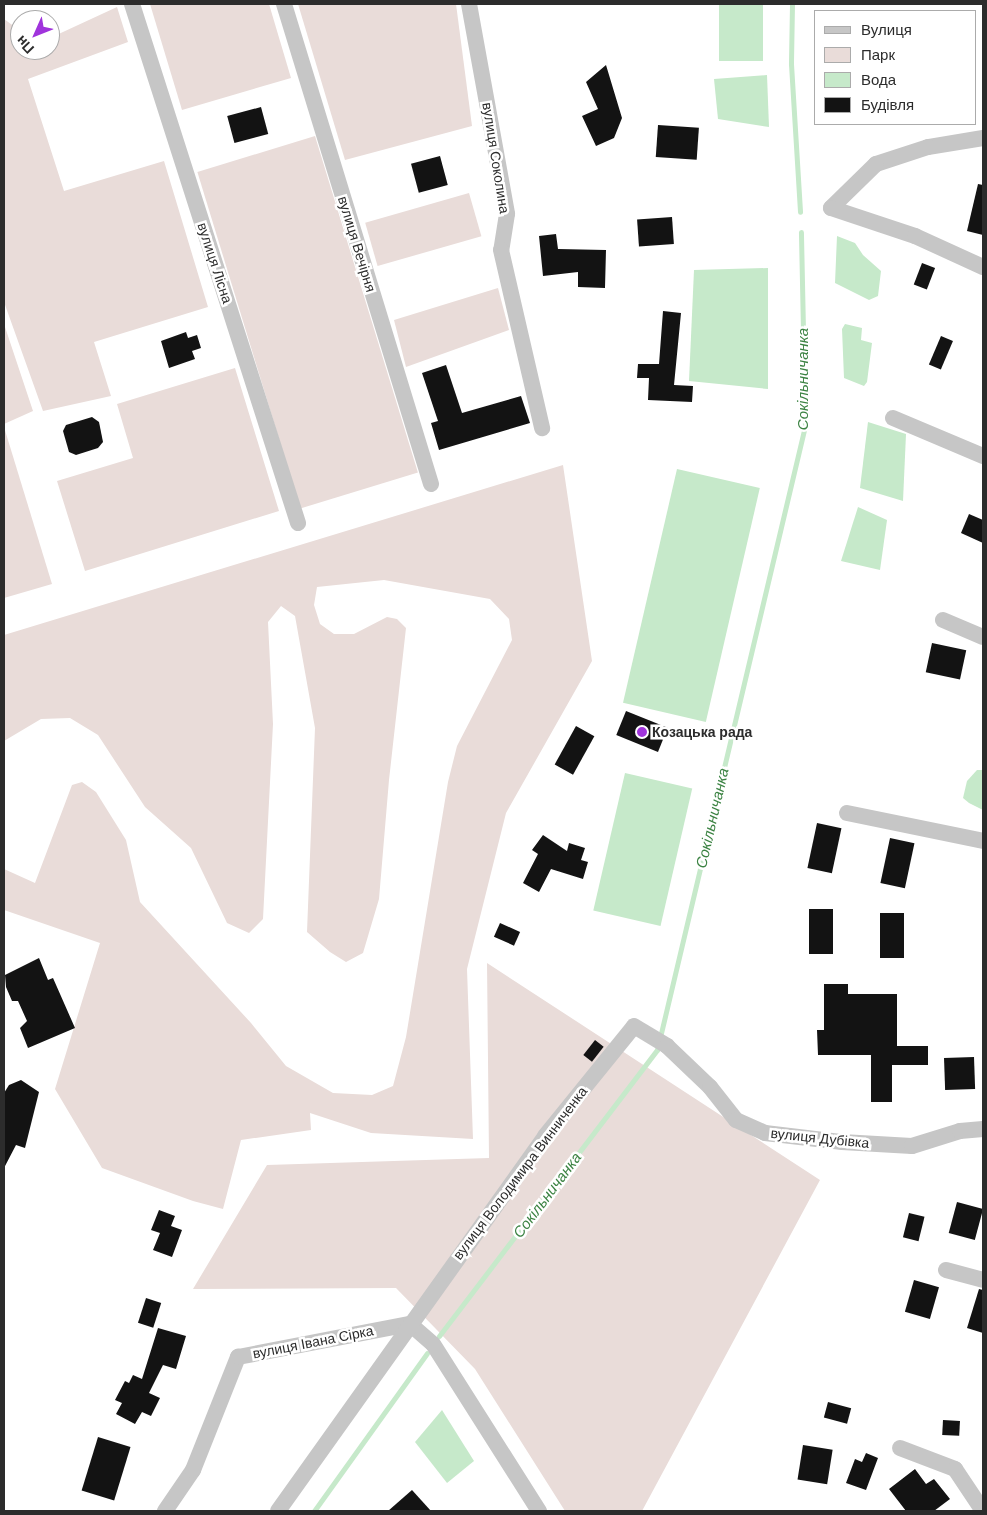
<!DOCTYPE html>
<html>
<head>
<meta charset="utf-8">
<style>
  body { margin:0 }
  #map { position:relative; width:987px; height:1515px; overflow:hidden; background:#fff; font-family:Arial,sans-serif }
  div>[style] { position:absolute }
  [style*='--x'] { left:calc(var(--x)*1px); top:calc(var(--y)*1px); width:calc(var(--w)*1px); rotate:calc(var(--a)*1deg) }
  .green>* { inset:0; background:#e9dcd9; transform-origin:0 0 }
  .water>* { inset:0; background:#c6e9ca; transform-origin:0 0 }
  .stream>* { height:5px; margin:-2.5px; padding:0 2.5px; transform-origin:2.5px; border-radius:2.5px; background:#c6e9ca }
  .building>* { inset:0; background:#131313; transform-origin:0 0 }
  .minor>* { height:16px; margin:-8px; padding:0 8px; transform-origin:8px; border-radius:8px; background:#c6c6c6 }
  .dots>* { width:14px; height:14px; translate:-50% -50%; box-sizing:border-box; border:2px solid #fff; border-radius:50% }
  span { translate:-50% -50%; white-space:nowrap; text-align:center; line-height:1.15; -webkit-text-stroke:5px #fff; paint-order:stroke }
  .street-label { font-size:14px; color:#2c2c2c }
  .poi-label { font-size:14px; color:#2c2c2c; font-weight:700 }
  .left { translate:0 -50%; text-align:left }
  .water-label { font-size:15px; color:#3c8343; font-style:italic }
  .frame { position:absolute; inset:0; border:5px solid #2c2c2c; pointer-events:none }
  .legend { position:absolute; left:814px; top:10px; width:162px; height:115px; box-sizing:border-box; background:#fff; border:1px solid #ababab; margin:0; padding:6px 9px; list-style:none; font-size:15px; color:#2c2c2c }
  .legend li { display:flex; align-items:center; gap:10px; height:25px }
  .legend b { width:25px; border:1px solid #ababab }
  .north { position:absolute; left:10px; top:10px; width:50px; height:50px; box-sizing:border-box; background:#fff; border:1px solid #ababab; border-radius:50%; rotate:226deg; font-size:14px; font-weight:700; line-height:20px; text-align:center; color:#2c2c2c }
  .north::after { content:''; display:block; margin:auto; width:18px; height:22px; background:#a034dc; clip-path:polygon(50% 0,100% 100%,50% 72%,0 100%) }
</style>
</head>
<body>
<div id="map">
  <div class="green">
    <i style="clip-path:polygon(150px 4px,269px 4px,291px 78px,182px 110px)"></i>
    <i style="clip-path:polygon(298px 4px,456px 4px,472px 126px,345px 160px)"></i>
    <i style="clip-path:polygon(117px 7px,128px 42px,28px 79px,64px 191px,164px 161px,208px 307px,94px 342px,111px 396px,43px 411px,4px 302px,4px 19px,15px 27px,18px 52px,23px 50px,50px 50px,50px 38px)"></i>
    <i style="left:315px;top:136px;width:352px;height:123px;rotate:73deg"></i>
    <i style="left:469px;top:193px;width:45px;height:108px;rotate:74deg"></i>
    <i style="clip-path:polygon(498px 288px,509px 330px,406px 367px,394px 320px)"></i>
    <i style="clip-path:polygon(4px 324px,33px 411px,4px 424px)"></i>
    <i style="clip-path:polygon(235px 368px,279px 511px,85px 571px,57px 481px,133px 458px,117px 404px)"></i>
    <i style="clip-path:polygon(4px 427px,52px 584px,4px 598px)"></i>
    <i style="clip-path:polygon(563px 465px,592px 661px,506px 813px,467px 969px,473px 1139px,371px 1133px,310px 1113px,311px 1130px,241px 1140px,223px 1209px,193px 1201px,102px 1168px,55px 1089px,100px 943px,4px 910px,4px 869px,35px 883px,72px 785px,82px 782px,96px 792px,126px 840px,140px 902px,251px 1023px,286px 1066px,333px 1093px,372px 1095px,393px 1086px,406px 1037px,448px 782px,457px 746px,512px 640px,509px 619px,490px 599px,384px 580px,317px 587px,314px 605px,320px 624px,334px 634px,354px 634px,387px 617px,397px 619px,406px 628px,389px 780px,379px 899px,363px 953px,346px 962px,330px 952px,307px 932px,315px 728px,295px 616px,281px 606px,268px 622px,273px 724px,263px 919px,249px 933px,227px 923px,191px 848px,145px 807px,98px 735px,70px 718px,41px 719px,4px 741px,4px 635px)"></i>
    <i style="clip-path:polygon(487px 963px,820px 1180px,642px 1511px,565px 1511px,475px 1369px,396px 1288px,193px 1289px,267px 1165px,489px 1158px)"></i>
  </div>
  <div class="water">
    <i style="left:719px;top:4px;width:44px;height:57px"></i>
    <i style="clip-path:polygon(767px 75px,769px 127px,718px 119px,714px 79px)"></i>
    <i style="clip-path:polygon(837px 236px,855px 243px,863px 255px,881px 271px,878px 296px,869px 300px,835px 283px)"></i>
    <i style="clip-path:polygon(768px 268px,768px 389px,689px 381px,694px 270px)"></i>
    <i style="clip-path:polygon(845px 324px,862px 328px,861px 340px,872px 343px,867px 382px,864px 386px,844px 378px,842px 329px)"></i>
    <i style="clip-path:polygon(868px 422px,906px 434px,903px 501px,860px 488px)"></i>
    <i style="left:677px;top:469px;width:85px;height:240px;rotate:13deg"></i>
    <i style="clip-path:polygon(858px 507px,887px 520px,880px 570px,841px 561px)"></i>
    <i style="clip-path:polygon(977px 770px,983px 770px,983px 810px,969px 803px,963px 798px,967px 781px)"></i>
    <i style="left:625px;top:773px;width:69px;height:141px;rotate:13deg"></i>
    <i style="clip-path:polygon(442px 1410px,474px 1461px,447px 1483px,415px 1442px)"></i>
  </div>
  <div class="stream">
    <i style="--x:792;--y:4;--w:60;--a:91"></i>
    <i style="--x:791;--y:64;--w:148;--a:86.5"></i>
    <i style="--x:439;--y:1336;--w:360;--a:-52.7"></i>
    <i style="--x:657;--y:1050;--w:641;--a:-76.66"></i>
    <i style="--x:805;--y:426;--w:194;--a:-91.2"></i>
    <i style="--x:314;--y:1511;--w:194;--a:-54.4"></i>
  </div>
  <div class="building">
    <i style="clip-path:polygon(606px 65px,622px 118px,614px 138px,596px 146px,582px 116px,598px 109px,586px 82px)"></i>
    <i style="left:261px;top:107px;width:28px;height:35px;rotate:75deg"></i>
    <i style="left:658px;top:125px;width:41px;height:32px;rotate:4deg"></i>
    <i style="left:440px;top:156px;width:30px;height:30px;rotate:75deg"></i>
    <i style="clip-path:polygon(978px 184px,983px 185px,983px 235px,967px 231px)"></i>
    <i style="left:672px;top:217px;width:27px;height:35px;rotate:86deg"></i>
    <i style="clip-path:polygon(556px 234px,558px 249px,606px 250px,605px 288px,578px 287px,578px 272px,543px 276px,539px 236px)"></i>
    <i style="left:922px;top:263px;width:14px;height:23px;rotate:21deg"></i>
    <i style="clip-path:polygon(663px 311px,681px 313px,674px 385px,693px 386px,692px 402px,648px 400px,649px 378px,637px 378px,638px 364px,659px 364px)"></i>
    <i style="clip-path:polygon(186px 332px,188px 338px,197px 335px,201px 348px,192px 351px,195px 359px,169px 368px,161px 341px)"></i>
    <i style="left:941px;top:336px;width:13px;height:31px;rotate:23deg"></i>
    <i style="clip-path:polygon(446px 365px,462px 413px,521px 396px,530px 423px,439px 450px,431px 423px,438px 421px,422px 373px)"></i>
    <i style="clip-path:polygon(92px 417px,99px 422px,103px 442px,98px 448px,76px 455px,69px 452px,63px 431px,66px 425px)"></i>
    <i style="clip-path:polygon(969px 514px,983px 520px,983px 543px,961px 533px)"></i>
    <i style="left:932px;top:643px;width:35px;height:30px;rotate:12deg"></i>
    <i style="left:626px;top:711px;width:45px;height:26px;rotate:22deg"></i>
    <i style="left:576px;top:726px;width:21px;height:44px;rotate:29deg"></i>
    <i style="left:817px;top:823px;width:25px;height:46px;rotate:12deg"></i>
    <i style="clip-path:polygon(543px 835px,567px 851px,569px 843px,585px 848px,581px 860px,588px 862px,583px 879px,551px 869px,539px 892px,523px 883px,538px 854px,532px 850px)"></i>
    <i style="left:890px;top:838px;width:25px;height:46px;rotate:12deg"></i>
    <i style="left:809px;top:909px;width:24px;height:45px"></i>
    <i style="left:880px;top:913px;width:24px;height:45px"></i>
    <i style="left:500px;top:923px;width:22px;height:15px;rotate:24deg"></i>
    <i style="clip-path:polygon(39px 958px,48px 980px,53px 978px,75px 1028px,28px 1048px,20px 1028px,27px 1021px,18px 1001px,12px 1001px,6px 987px,5px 975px)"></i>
    <i style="clip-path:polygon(824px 984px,848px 984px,848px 994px,897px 994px,897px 1046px,928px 1046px,928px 1065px,892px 1065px,892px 1102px,871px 1102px,871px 1055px,818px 1055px,817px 1030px,824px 1030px)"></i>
    <i style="left:595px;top:1040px;width:11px;height:19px;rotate:38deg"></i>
    <i style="left:974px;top:1057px;width:32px;height:30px;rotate:88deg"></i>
    <i style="clip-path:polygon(21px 1080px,39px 1092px,25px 1148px,16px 1145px,4px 1168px,4px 1093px,9px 1085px)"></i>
    <i style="left:957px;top:1202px;width:27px;height:32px;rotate:15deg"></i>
    <i style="clip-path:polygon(159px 1210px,175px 1216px,171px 1226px,182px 1230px,172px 1257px,153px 1250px,160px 1233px,151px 1230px)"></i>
    <i style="left:909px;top:1213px;width:16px;height:25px;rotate:14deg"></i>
    <i style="left:914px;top:1280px;width:26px;height:33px;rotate:16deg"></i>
    <i style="clip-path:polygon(979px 1289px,983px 1290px,983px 1333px,967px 1328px)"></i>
    <i style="left:146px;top:1298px;width:16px;height:26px;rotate:18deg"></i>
    <i style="clip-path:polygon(158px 1328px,186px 1336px,176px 1369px,163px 1365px,149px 1393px,160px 1398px,151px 1416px,142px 1412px,135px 1424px,116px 1414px,122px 1403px,115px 1400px,125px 1381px,129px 1383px,133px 1375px,142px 1379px)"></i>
    <i style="left:828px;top:1402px;width:24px;height:16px;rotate:15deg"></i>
    <i style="left:943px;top:1420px;width:17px;height:15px;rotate:3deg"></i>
    <i style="left:98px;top:1437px;width:34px;height:56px;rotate:17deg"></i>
    <i style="left:803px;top:1445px;width:30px;height:35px;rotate:9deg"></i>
    <i style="clip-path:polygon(866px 1453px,878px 1458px,866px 1490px,846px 1483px,855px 1459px,862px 1462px)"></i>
    <i style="clip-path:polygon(915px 1469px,926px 1484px,934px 1479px,950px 1499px,934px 1511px,906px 1511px,889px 1489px)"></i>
    <i style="clip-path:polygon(412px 1490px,431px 1511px,388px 1511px)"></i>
  </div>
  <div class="minor">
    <i style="--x:132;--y:4;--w:545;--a:72.26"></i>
    <i style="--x:284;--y:4;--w:502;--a:72.97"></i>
    <i style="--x:469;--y:4;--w:213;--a:79.7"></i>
    <i style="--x:507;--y:214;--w:36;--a:99"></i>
    <i style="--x:501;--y:250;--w:183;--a:77"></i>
    <i style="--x:983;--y:138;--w:56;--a:170.7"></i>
    <i style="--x:928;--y:147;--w:55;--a:161.9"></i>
    <i style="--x:876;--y:164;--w:63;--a:135.6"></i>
    <i style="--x:831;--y:208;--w:89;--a:18.4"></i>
    <i style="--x:915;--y:236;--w:75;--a:24.5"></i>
    <i style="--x:893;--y:418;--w:98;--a:22.9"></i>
    <i style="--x:943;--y:620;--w:43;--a:23"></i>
    <i style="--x:847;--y:813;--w:139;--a:11.6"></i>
    <i style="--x:946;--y:1270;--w:38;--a:15"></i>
    <i style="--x:410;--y:1324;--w:30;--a:41"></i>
    <i style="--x:433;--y:1344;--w:198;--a:57.6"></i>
    <i style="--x:900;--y:1448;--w:59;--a:20.9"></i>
    <i style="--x:955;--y:1469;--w:50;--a:56.3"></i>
    <i style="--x:165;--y:1511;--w:50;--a:-55.7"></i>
    <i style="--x:193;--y:1470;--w:122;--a:-68.3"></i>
    <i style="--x:238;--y:1357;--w:175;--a:-10.9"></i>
    <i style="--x:278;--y:1511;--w:460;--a:-54.5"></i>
    <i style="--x:545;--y:1136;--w:141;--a:-51"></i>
    <i style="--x:634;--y:1026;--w:39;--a:31"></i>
    <i style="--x:667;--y:1046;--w:59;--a:43.6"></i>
    <i style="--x:710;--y:1087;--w:42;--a:51.8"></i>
    <i style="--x:736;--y:1120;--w:32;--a:24"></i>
    <i style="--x:765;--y:1133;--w:78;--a:6.7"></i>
    <i style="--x:842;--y:1142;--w:70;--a:3.3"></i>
    <i style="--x:912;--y:1146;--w:50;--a:-17.4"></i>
    <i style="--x:960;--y:1131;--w:23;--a:-5"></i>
  </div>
  <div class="dots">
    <i style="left:642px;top:732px;background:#a034dc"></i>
  </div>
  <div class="street-label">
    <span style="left:496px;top:158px;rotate:81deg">вулиця Соколина</span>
    <span style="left:357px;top:244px;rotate:73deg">вулиця Вечірня</span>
    <span style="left:215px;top:263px;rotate:72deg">вулиця Лісна</span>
    <span style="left:820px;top:1138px;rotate:6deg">вулиця Дубівка</span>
    <span style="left:520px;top:1173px;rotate:-53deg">вулиця Володимира Винниченка</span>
    <span style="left:313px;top:1342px;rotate:-11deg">вулиця Івана Сірка</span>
  </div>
  <div class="poi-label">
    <span class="left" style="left:652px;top:732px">Козацька рада</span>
  </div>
  <div class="water-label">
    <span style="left:803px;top:379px;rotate:-90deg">Сокільничанка</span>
    <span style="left:712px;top:818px;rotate:-77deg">Сокільничанка</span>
    <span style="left:547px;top:1195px;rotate:-53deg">Сокільничанка</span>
  </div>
  <div class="frame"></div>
  <ul class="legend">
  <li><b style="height:6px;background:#c6c6c6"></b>Вулиця</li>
  <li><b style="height:14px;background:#e9dcd9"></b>Парк</li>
  <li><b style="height:14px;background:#c6e9ca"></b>Вода</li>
  <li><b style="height:14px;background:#131313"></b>Будівля</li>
  </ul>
  <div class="north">Пн</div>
</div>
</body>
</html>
